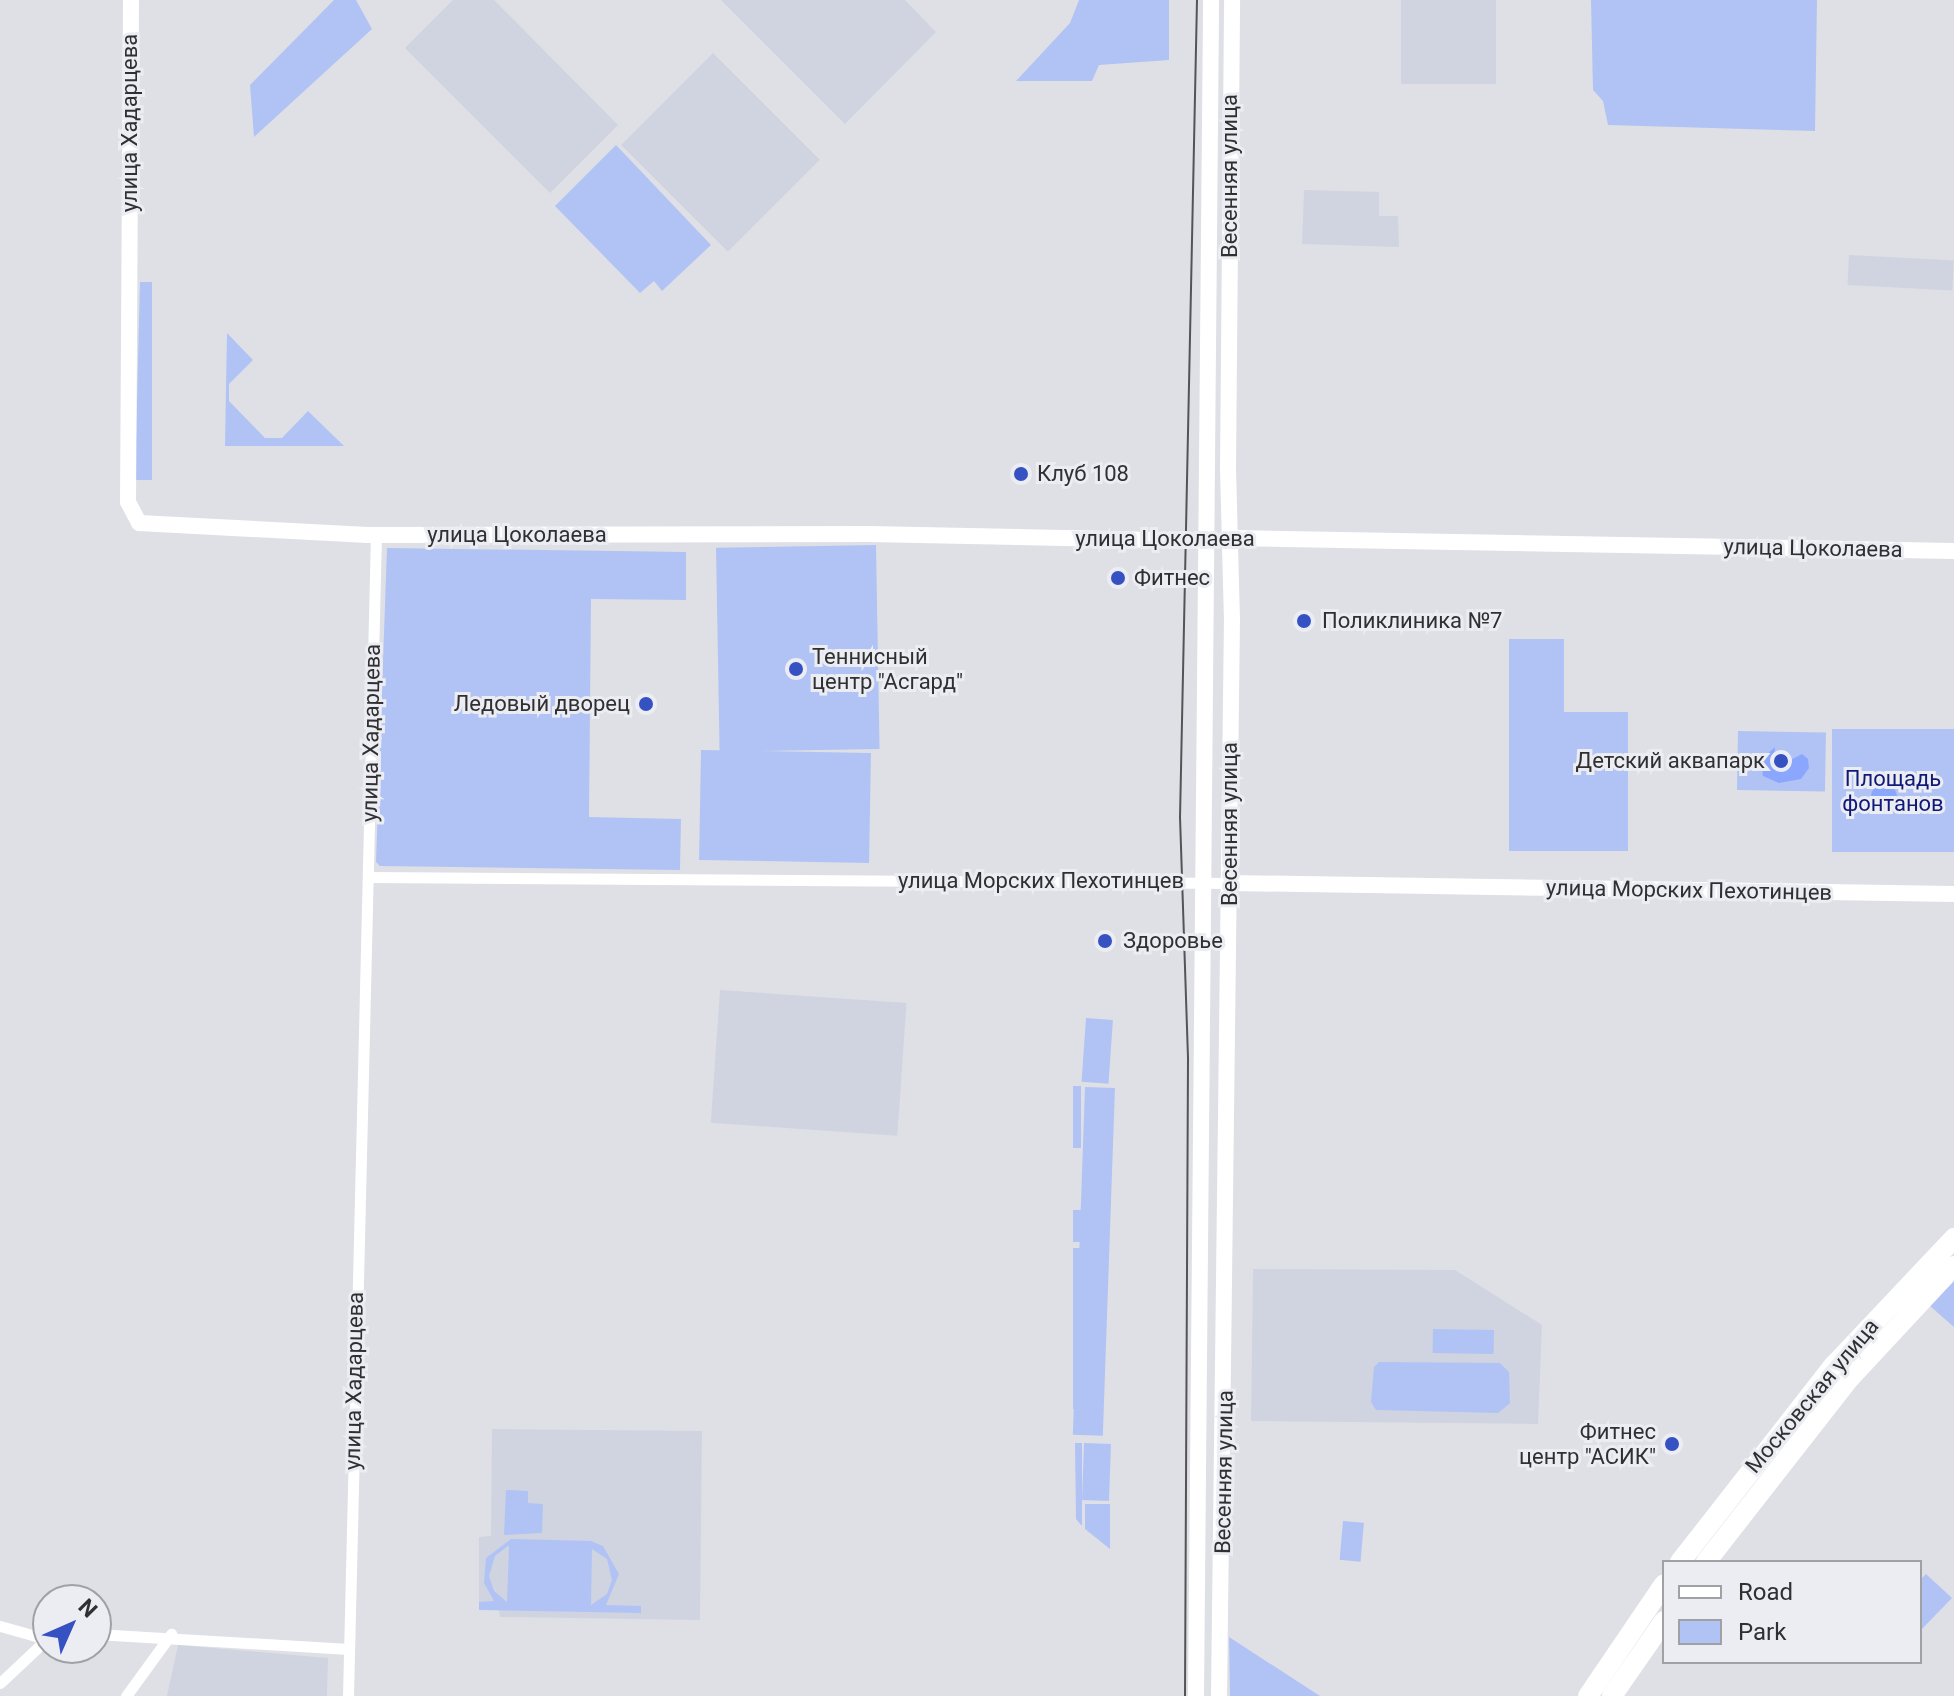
<!DOCTYPE html>
<html>
<head>
<meta charset="utf-8">
<style>
  body { margin:0 }
  #map { position:relative; width:1954px; height:1696px; overflow:hidden; background:#dee0e5; font-family:Roboto,sans-serif }
  div>[style] { position:absolute }
  [style*='--x'] { left:calc(var(--x)*1px); top:calc(var(--y)*1px); width:calc(var(--w)*1px); rotate:calc(var(--a)*1deg) }
  .built>* { inset:0; background:#cfd4e0; transform-origin:0 0 }
  .green>* { inset:0; background:#b1c3f5; transform-origin:0 0 }
  .water>* { inset:0; background:#8aa7fd }
  .round { border-radius:50% }
  .street>* { height:11px; margin:-5.5px; padding:0 5.5px; transform-origin:5.5px; border-radius:5.5px; background:#fff }
  .secondary>* { height:16px; margin:-8px; padding:0 8px; transform-origin:8px; border-radius:8px; background:#fff }
  .highway>* { height:20px; margin:-10px; padding:0 10px; transform-origin:10px; border-radius:10px; background:#fff }
  .tram>* { height:2px; margin:-1px; padding:0 1px; transform-origin:1px; border-radius:1px; background:#545457 }
  .dots>* { width:22px; height:22px; translate:-50% -50%; box-sizing:border-box; border:4px solid #ebedf2; border-radius:50% }
  span { translate:-50% -50%; white-space:nowrap; text-align:center; line-height:1.15; -webkit-text-stroke:6px #ebedf2; paint-order:stroke }
  .street-label { font-size:22px; color:#303032 }
  .poi-label { font-size:22px; color:#303032 }
  .left { translate:0 -50%; text-align:left }
  .right { translate:-100% -50%; text-align:right }
  .park-label { font-size:22px; color:#101878 }
  .legend { position:absolute; left:1662px; top:1560px; width:260px; height:104px; box-sizing:border-box; background:#ebedf2; border:2px solid #a0a1a5; margin:0; padding:10px 14px; list-style:none; font-size:24px; color:#303032 }
  .legend li { display:flex; align-items:center; gap:16px; height:40px }
  .legend b { width:40px; border:2px solid #a0a1a5 }
  .north { position:absolute; left:32px; top:1584px; width:80px; height:80px; box-sizing:border-box; background:#ebedf2; border:2px solid #a0a1a5; border-radius:50%; rotate:45deg; font-size:22px; font-weight:700; line-height:32px; text-align:center; color:#303032 }
  .north::after { content:''; display:block; margin:auto; width:28px; height:36px; background:#3651c2; clip-path:polygon(50% 0,100% 100%,50% 72%,0 100%) }
</style>
</head>
<body>
<div id="map">
  <div class="built">
    <i style="clip-path:polygon(453px 0,494px 0,618px 125px,550px 193px,405px 48px)"></i>
    <i style="clip-path:polygon(721px 0,905px 0,936px 32px,845px 124px)"></i>
    <i style="left:1401px;top:0;width:95px;height:84px"></i>
    <i style="left:713px;top:53px;width:151px;height:130px;rotate:45deg"></i>
    <i style="clip-path:polygon(1304px 190px,1379px 192px,1379px 216px,1398px 216px,1399px 247px,1302px 244px)"></i>
    <i style="left:1849px;top:255px;width:105px;height:30px;rotate:3deg"></i>
    <i style="left:720px;top:990px;width:187px;height:133px;rotate:4deg"></i>
    <i style="clip-path:polygon(1253px 1269px,1455px 1270px,1542px 1325px,1538px 1424px,1251px 1421px)"></i>
    <i style="clip-path:polygon(492px 1429px,702px 1431px,700px 1620px,500px 1617px,499px 1610px,479px 1610px,479px 1537px,491px 1536px)"></i>
    <i style="clip-path:polygon(178px 1645px,328px 1658px,327px 1696px,167px 1696px)"></i>
  </div>
  <div class="green">
    <i style="clip-path:polygon(334px 0,356px 0,372px 29px,254px 137px,250px 85px)"></i>
    <i style="clip-path:polygon(1079px 0,1169px 0,1169px 60px,1099px 65px,1092px 81px,1016px 81px,1070px 23px)"></i>
    <i style="clip-path:polygon(1591px 0,1817px 0,1815px 131px,1608px 125px,1603px 101px,1593px 90px)"></i>
    <i style="clip-path:polygon(616px 145px,711px 245px,662px 291px,654px 281px,640px 293px,555px 206px)"></i>
    <i style="clip-path:polygon(140px 282px,152px 282px,152px 480px,135px 480px)"></i>
    <i style="clip-path:polygon(227px 333px,253px 360px,229px 384px,229px 401px,265px 438px,282px 438px,308px 411px,344px 446px,225px 446px)"></i>
    <i style="left:876px;top:545px;width:204px;height:160px;rotate:89deg"></i>
    <i style="clip-path:polygon(387px 548px,686px 552px,686px 600px,591px 599px,589px 817px,681px 819px,680px 870px,380px 866px,376px 862px)"></i>
    <i style="clip-path:polygon(1509px 639px,1564px 639px,1564px 712px,1628px 712px,1628px 851px,1509px 851px)"></i>
    <i style="left:1832px;top:729px;width:122px;height:123px"></i>
    <i style="left:1738px;top:731px;width:88px;height:59px;rotate:1deg"></i>
    <i style="left:701px;top:750px;width:170px;height:110px;rotate:1deg"></i>
    <i style="left:1086px;top:1018px;width:27px;height:64px;rotate:4deg"></i>
    <i style="left:1073px;top:1086px;width:8px;height:62px"></i>
    <i style="left:1085px;top:1087px;width:30px;height:348px;rotate:2deg"></i>
    <i style="left:1073px;top:1210px;width:8px;height:32px"></i>
    <i style="left:1073px;top:1248px;width:7px;height:161px"></i>
    <i style="clip-path:polygon(1954px 1281px,1954px 1327px,1930px 1306px)"></i>
    <i style="left:1433px;top:1329px;width:61px;height:24px;rotate:1deg"></i>
    <i style="clip-path:polygon(1379px 1362px,1500px 1363px,1509px 1372px,1510px 1403px,1498px 1413px,1376px 1410px,1371px 1402px,1374px 1367px)"></i>
    <i style="clip-path:polygon(1075px 1443px,1082px 1443px,1082px 1526px,1076px 1519px)"></i>
    <i style="left:1084px;top:1443px;width:27px;height:57px;rotate:2deg"></i>
    <i style="clip-path:polygon(506px 1490px,528px 1491px,528px 1503px,543px 1504px,542px 1533px,504px 1535px)"></i>
    <i style="clip-path:polygon(1085px 1504px,1110px 1504px,1110px 1549px,1085px 1529px)"></i>
    <i style="left:1343px;top:1521px;width:21px;height:39px;rotate:5deg"></i>
    <i style="clip-path:polygon(evenodd,511px 1539px,591px 1541px,603px 1546px,619px 1574px,606px 1605px,641px 1606px,641px 1613px,479px 1610px,479px 1602px,494px 1601px,484px 1583px,486px 1558px,511px 1539px,508px 1546px,509px 1547px,507px 1602px,494px 1591px,489px 1576px,495px 1556px,508px 1546px,511px 1539px,592px 1549px,607px 1559px,612px 1580px,607px 1594px,591px 1605px,592px 1549px)"></i>
    <i style="clip-path:polygon(1926px 1574px,1952px 1598px,1920px 1631px,1920px 1580px)"></i>
    <i style="clip-path:polygon(1229px 1637px,1320px 1696px,1230px 1696px)"></i>
  </div>
  <div class="water">
    <i style="clip-path:polygon(1775px 747px,1774px 759px,1781px 765px,1802px 754px,1808px 759px,1809px 768px,1801px 779px,1779px 783px,1763px 776px,1761px 760px)"></i>
    <i class="round" style="left:1871px;top:784px;width:26px;height:26px"></i>
  </div>
  <div class="street">
    <i style="--x:368;--y:877;--w:862;--a:0.4"></i>
    <i style="--x:0;--y:1626;--w:48;--a:15.8"></i>
    <i style="--x:96;--y:1634;--w:253;--a:3.4"></i>
    <i style="--x:0;--y:1683;--w:66;--a:-43.2"></i>
    <i style="--x:126;--y:1696;--w:77;--a:-54"></i>
    <i style="--x:348;--y:1696;--w:1161;--a:-88.62"></i>
  </div>
  <div class="secondary">
    <i style="--x:131;--y:0;--w:502;--a:90.34"></i>
    <i style="--x:128;--y:502;--w:24;--a:62"></i>
    <i style="--x:139;--y:523;--w:229;--a:3"></i>
    <i style="--x:368;--y:535;--w:501;--a:-0.11"></i>
    <i style="--x:869;--y:534;--w:337;--a:1.2"></i>
    <i style="--x:1231;--y:538;--w:723;--a:1.03"></i>
    <i style="--x:1230;--y:883;--w:724;--a:0.87"></i>
    <i style="--x:1196;--y:1696;--w:1696;--a:-89.49"></i>
    <i style="--x:1219;--y:1696;--w:1075;--a:-89.31"></i>
    <i style="--x:1232;--y:621;--w:152;--a:-91.5"></i>
    <i style="--x:1228;--y:469;--w:469;--a:-89.5"></i>
  </div>
  <div class="highway">
    <i style="--x:1680;--y:1562;--w:250;--a:-52"></i>
    <i style="--x:1834;--y:1365;--w:175;--a:-46.6"></i>
    <i style="--x:1706;--y:1562;--w:234;--a:-52"></i>
    <i style="--x:1850;--y:1378;--w:153;--a:-47.1"></i>
    <i style="--x:1588;--y:1696;--w:135;--a:-55.8"></i>
    <i style="--x:1612;--y:1696;--w:91;--a:-55.3"></i>
  </div>
  <div class="tram">
    <i style="--x:1185;--y:1696;--w:638;--a:-89.73"></i>
    <i style="--x:1188;--y:1058;--w:240;--a:-91.9"></i>
    <i style="--x:1180;--y:818;--w:818;--a:-88.81"></i>
  </div>
  <div class="dots">
    <i style="left:1021px;top:474px;background:#3651c2"></i>
    <i style="left:1118px;top:578px;background:#3651c2"></i>
    <i style="left:1304px;top:621px;background:#3651c2"></i>
    <i style="left:796px;top:669px;background:#3651c2"></i>
    <i style="left:646px;top:704px;background:#3651c2"></i>
    <i style="left:1781px;top:761px;background:#3651c2"></i>
    <i style="left:1105px;top:941px;background:#3651c2"></i>
    <i style="left:1672px;top:1444px;background:#3651c2"></i>
  </div>
  <div class="street-label">
    <span style="left:130px;top:123px;rotate:-90deg">улица Хадарцева</span>
    <span style="left:1230px;top:176px;rotate:-90deg">Весенняя улица</span>
    <span style="left:517px;top:535px">улица Цоколаева</span>
    <span style="left:1165px;top:539px">улица Цоколаева</span>
    <span style="left:1813px;top:548px;rotate:1deg">улица Цоколаева</span>
    <span style="left:371px;top:733px;rotate:-89deg">улица Хадарцева</span>
    <span style="left:1230px;top:824px;rotate:-90deg">Весенняя улица</span>
    <span style="left:1041px;top:881px">улица Морских Пехотинцев</span>
    <span style="left:1689px;top:890px;rotate:1deg">улица Морских Пехотинцев</span>
    <span style="left:354px;top:1381px;rotate:-89deg">улица Хадарцева</span>
    <span style="left:1812px;top:1396px;rotate:-50deg">Московская улица</span>
    <span style="left:1224px;top:1472px;rotate:-89deg">Весенняя улица</span>
  </div>
  <div class="poi-label">
    <span class="left" style="left:1037px;top:474px">Клуб 108</span>
    <span class="left" style="left:1134px;top:578px">Фитнес</span>
    <span class="left" style="left:1322px;top:621px">Поликлиника №7</span>
    <span class="left" style="left:812px;top:669px">Теннисный<br>центр "Асгард"</span>
    <span class="right" style="left:630px;top:704px">Ледовый дворец</span>
    <span class="right" style="left:1765px;top:761px">Детский аквапарк</span>
    <span class="left" style="left:1123px;top:941px">Здоровье</span>
    <span class="right" style="left:1656px;top:1444px">Фитнес<br>центр "АСИК"</span>
  </div>
  <div class="park-label">
    <span style="left:1893px;top:791px">Площадь<br>фонтанов</span>
  </div>
  <ul class="legend">
  <li><b style="height:10px;background:#fff"></b>Road</li>
  <li><b style="height:22px;background:#b1c3f5"></b>Park</li>
  </ul>
  <div class="north">N</div>
</div>
</body>
</html>
